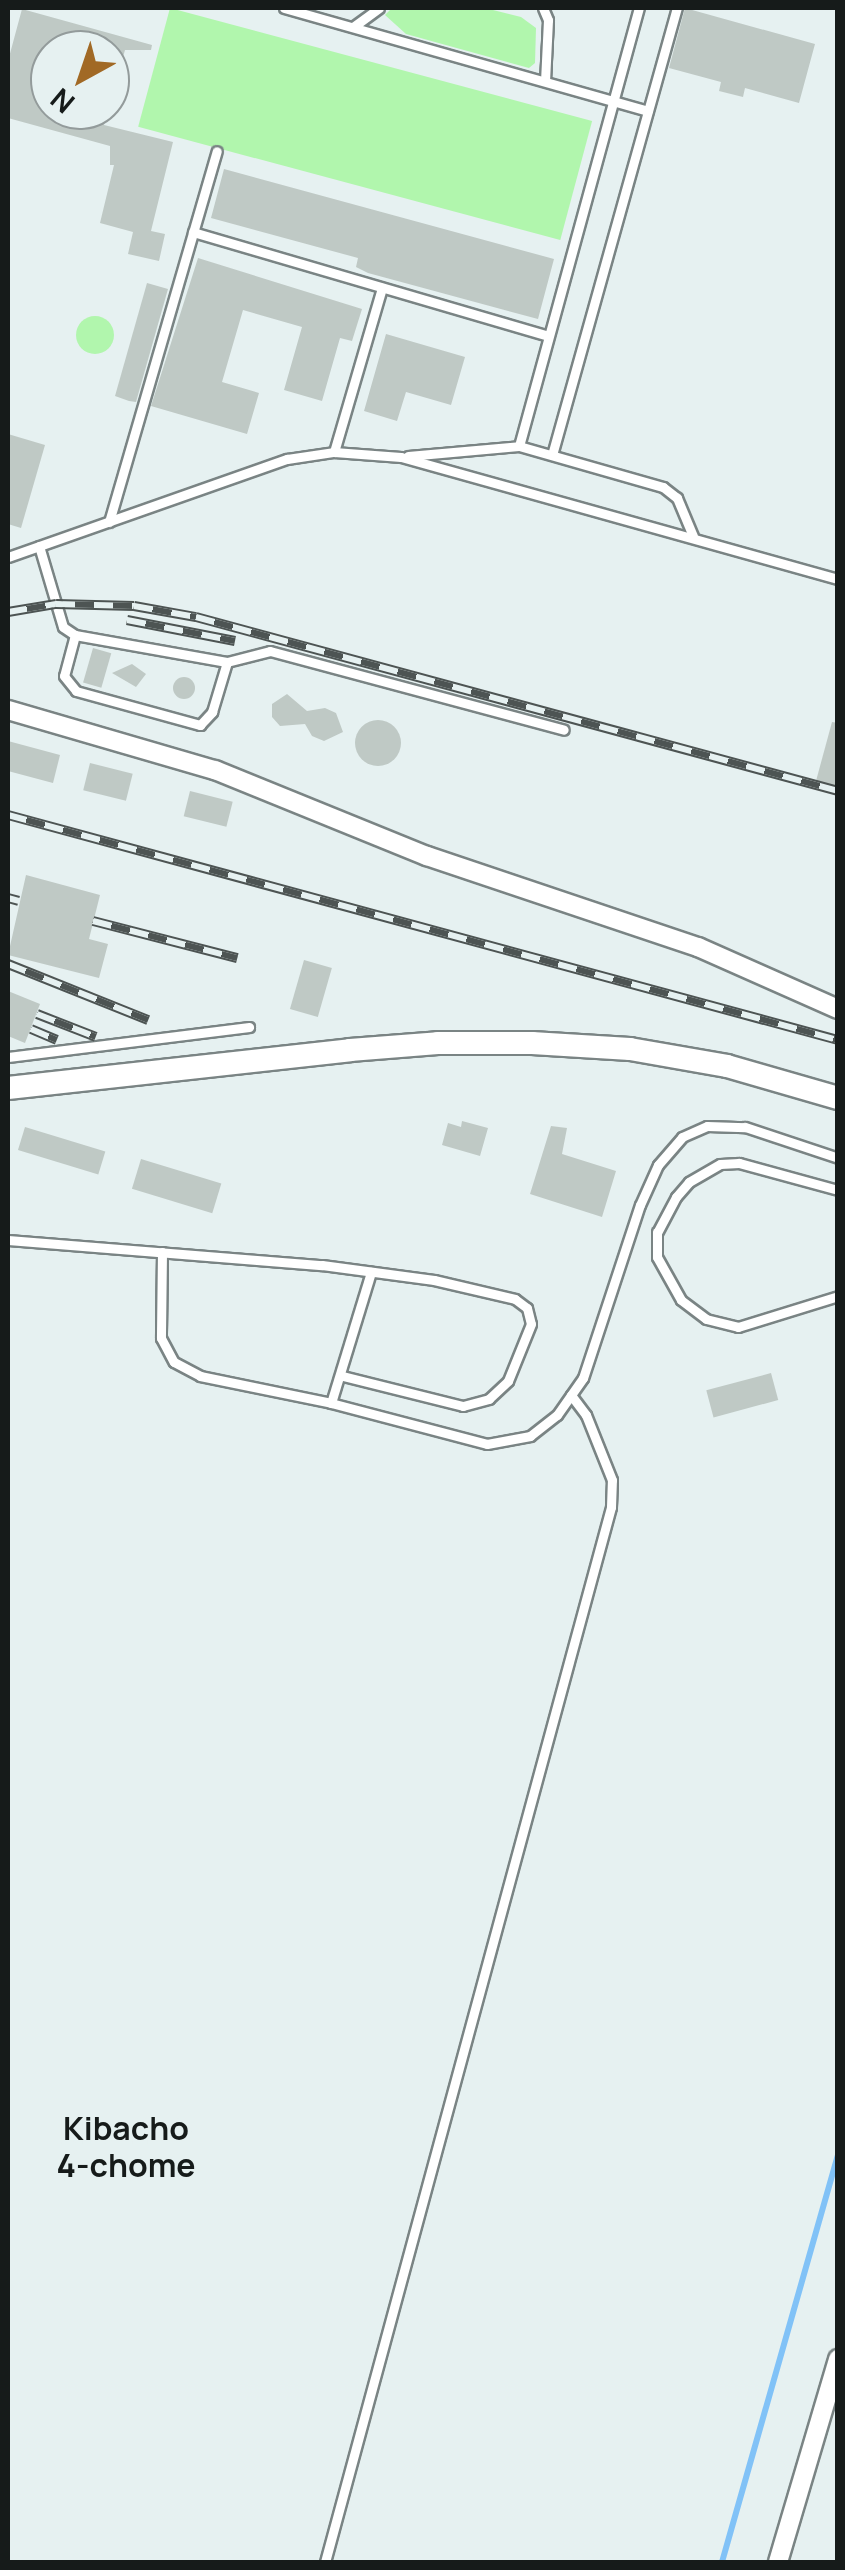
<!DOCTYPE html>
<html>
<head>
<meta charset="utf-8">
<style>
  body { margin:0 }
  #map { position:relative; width:845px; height:2570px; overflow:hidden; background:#e6f1f1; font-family:Manrope,sans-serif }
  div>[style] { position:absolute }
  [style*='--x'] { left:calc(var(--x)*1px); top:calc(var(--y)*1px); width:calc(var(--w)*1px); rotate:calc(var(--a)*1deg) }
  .green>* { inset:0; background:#b1f6ad; transform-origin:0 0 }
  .round { border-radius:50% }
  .stream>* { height:6px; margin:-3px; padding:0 3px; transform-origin:3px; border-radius:3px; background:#81c2f7 }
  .building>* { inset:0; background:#bfc9c5; transform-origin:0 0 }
  .roads { filter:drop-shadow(2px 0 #7a8484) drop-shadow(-2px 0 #7a8484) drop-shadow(0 2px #7a8484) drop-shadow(0 -2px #7a8484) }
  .lane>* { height:9px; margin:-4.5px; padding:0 4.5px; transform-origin:4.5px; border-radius:4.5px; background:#fff }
  .street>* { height:18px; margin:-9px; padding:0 9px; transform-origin:9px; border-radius:9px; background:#fff }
  .secondary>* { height:22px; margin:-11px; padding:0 11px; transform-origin:11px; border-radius:11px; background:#fff }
  .rail>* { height:10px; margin-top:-5px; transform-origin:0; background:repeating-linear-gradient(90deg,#e6f1f1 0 19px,#4d5453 0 38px); box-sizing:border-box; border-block:2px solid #4d5453 }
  span { translate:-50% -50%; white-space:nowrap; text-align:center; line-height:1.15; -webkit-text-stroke:8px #e6f1f1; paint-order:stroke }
  .neighbourhood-label { font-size:32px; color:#161b1a; font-weight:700 }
  .frame { position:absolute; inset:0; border:10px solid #161b1a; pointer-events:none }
  .north { position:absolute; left:30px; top:30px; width:100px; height:100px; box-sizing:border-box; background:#e6f1f1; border:2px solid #939b9b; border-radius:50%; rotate:220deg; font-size:28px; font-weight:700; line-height:40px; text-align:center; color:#161b1a }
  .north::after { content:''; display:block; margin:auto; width:35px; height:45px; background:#a16925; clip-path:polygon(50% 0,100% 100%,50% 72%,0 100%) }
</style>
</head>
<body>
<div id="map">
  <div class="green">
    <i style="left:170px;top:8px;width:437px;height:123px;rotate:15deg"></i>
    <i style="clip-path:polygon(392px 8px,485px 8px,521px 17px,536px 28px,535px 63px,529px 68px,406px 34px,385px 15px)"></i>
    <i class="round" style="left:76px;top:316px;width:38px;height:38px"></i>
  </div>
  <div class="stream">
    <i style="--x:722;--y:2562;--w:424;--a:-74.1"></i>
  </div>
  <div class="building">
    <i style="clip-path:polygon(685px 8px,815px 44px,799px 103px,745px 88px,743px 97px,719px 91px,721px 82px,669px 68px)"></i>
    <i style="clip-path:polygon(22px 9px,152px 45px,151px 50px,125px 50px,115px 86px,110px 85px,110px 50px,50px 50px,50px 110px,108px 110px,104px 125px,173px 142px,151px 231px,165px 234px,159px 261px,128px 254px,133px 232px,100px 223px,114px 165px,110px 165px,110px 146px,8px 118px,8px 61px)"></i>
    <i style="clip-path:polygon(224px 169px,554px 259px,538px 319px,368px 273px,356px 267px,358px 258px,211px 218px)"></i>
    <i style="clip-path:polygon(198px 258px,362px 309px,352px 341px,340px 338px,322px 401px,284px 390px,302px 327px,243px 310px,222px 382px,259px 393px,247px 434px,151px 406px)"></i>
    <i style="clip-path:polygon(147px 283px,168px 289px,136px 402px,129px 401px,115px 396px)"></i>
    <i style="clip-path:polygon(386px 334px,465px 357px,451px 405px,406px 392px,397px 421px,364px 411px)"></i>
    <i style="clip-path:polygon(8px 434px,45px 445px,21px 528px,8px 524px)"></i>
    <i style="left:93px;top:648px;width:19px;height:36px;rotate:16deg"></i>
    <i style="clip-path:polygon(132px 664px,146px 674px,136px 687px,112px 673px)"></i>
    <i class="round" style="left:173px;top:677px;width:22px;height:22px"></i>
    <i style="clip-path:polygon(287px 694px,307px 711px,325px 708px,336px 713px,343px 732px,324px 741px,312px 736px,305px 724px,280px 726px,272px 717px,272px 704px)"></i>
    <i class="round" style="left:355px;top:720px;width:46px;height:46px"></i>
    <i style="clip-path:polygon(832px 722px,838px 723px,838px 787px,816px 781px)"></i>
    <i style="clip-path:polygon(8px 741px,60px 755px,53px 783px,8px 771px)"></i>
    <i style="left:90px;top:763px;width:44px;height:28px;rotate:14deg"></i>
    <i style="left:190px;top:791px;width:44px;height:26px;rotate:14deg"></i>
    <i style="clip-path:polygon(26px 875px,100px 895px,89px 939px,108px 944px,99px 978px,8px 955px)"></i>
    <i style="left:304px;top:960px;width:29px;height:51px;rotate:16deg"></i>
    <i style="clip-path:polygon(8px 991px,40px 1004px,25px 1043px,8px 1036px)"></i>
    <i style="clip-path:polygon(462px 1121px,488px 1128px,480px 1156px,442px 1145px,448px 1123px,461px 1127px)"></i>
    <i style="clip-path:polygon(551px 1126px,567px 1128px,562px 1154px,616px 1171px,602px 1217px,530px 1194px)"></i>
    <i style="left:25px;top:1127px;width:84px;height:24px;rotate:17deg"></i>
    <i style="left:141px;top:1159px;width:84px;height:31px;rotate:17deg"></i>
    <i style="left:771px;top:1373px;width:28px;height:67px;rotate:75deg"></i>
  </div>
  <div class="roads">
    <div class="lane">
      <i style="--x:284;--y:8;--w:378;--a:15.8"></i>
      <i style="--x:543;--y:8;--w:13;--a:67"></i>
      <i style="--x:548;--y:20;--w:61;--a:92.8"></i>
      <i style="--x:353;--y:27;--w:32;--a:-36"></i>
      <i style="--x:193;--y:232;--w:370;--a:16.3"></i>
      <i style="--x:519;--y:446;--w:454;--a:-74.7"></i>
      <i style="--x:334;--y:452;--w:171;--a:-73.7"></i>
      <i style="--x:552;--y:455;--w:464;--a:-74.4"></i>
      <i style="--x:408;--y:456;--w:111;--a:-5.1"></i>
      <i style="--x:519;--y:446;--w:150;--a:15.9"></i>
      <i style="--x:663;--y:487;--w:18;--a:38"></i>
      <i style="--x:677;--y:498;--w:41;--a:67.2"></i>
      <i style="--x:109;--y:522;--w:386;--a:-73.8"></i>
      <i style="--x:39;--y:546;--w:84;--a:73.5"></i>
      <i style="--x:63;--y:627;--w:14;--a:34"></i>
      <i style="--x:75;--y:635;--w:154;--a:10.1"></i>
      <i style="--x:227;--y:662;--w:44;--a:-14.3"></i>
      <i style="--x:270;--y:651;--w:304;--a:15"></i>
      <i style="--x:8;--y:557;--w:296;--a:-19.4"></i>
      <i style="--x:287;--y:459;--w:48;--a:-8.5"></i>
      <i style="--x:334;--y:452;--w:67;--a:4.3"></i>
      <i style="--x:401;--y:457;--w:454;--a:15.6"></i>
      <i style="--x:75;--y:635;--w:42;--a:105"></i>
      <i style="--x:64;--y:676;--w:19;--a:51"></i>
      <i style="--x:76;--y:691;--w:129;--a:15.3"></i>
      <i style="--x:200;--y:725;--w:18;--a:-47"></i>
      <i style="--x:212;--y:712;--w:52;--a:-73.3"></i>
      <i style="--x:8;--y:1057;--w:243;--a:-7.1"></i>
      <i style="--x:838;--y:1190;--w:103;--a:-164.7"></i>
      <i style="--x:739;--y:1163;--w:19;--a:177"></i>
      <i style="--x:720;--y:1164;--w:36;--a:150"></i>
      <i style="--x:689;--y:1182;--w:20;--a:131"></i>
      <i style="--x:676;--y:1197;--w:40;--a:118"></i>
      <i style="--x:657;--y:1232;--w:25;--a:90"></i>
      <i style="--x:657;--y:1257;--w:49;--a:60.8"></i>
      <i style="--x:681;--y:1300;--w:31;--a:37"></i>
      <i style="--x:706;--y:1319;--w:33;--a:14"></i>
      <i style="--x:738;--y:1327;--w:105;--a:-17.2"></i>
      <i style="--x:8;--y:1240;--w:315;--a:4.6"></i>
      <i style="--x:322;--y:1265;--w:113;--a:7.6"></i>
      <i style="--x:434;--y:1280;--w:83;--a:13.2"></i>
      <i style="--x:515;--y:1299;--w:15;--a:37"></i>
      <i style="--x:527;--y:1308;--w:16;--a:76"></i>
      <i style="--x:531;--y:1324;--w:61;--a:112"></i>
      <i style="--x:508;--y:1381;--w:26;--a:137"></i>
      <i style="--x:489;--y:1399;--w:27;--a:165"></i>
      <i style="--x:463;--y:1406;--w:124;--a:-166"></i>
      <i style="--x:162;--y:1252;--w:86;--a:90.7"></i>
      <i style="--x:161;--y:1338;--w:27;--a:62"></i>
      <i style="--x:174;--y:1362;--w:30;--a:28"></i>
      <i style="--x:200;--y:1376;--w:134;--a:11.6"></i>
      <i style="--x:331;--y:1403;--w:161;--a:14.7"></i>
      <i style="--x:487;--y:1444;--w:44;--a:-10.5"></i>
      <i style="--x:530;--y:1436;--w:34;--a:-38"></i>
      <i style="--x:557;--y:1415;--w:45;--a:-54.9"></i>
      <i style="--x:583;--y:1378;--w:182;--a:-71.8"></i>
      <i style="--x:640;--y:1205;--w:44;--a:-65.8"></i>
      <i style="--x:658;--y:1165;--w:37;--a:-49"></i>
      <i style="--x:682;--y:1137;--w:27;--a:-24"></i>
      <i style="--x:707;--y:1126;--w:38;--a:2"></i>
      <i style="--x:745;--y:1127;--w:98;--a:18.4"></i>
      <i style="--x:331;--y:1403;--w:137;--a:-73"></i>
      <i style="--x:325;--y:2562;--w:1093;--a:-74.83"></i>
      <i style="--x:611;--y:1507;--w:27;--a:-88"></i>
      <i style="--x:612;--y:1480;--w:70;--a:-111.8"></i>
      <i style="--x:586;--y:1415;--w:25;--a:-127"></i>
    </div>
    <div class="street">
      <i style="--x:8;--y:710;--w:216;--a:16.2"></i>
      <i style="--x:215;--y:770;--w:229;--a:22.1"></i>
      <i style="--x:427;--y:856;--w:286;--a:18.6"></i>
      <i style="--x:698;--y:947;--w:153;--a:23.9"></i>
      <i style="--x:778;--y:2562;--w:212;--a:-73.5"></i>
    </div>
    <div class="secondary">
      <i style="--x:8;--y:1088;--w:344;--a:-6.3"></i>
      <i style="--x:350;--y:1050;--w:88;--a:-4.5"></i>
      <i style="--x:438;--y:1043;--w:94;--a:0"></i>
      <i style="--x:532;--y:1043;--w:98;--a:3.5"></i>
      <i style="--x:630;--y:1049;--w:98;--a:9.9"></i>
      <i style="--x:727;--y:1066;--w:116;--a:16.1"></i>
    </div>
  </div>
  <div class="rail">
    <i style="--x:8;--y:612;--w:49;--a:-9.5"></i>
    <i style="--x:56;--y:604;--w:78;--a:1.5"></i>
    <i style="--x:134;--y:606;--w:63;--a:10.1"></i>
    <i style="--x:196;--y:617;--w:665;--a:15.16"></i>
    <i style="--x:127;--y:620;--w:110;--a:11"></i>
    <i style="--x:8;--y:815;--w:860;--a:15.17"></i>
    <i style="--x:8;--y:898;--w:11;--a:15"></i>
    <i style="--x:93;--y:921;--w:149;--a:14.4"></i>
    <i style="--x:8;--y:964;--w:151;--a:21.8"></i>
    <i style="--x:37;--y:1014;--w:63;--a:21.3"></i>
    <i style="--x:31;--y:1029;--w:28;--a:23"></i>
  </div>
  <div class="neighbourhood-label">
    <span style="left:126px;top:2147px">Kibacho<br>4-chome</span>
  </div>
  <div class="frame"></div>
  <div class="north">N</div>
</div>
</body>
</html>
